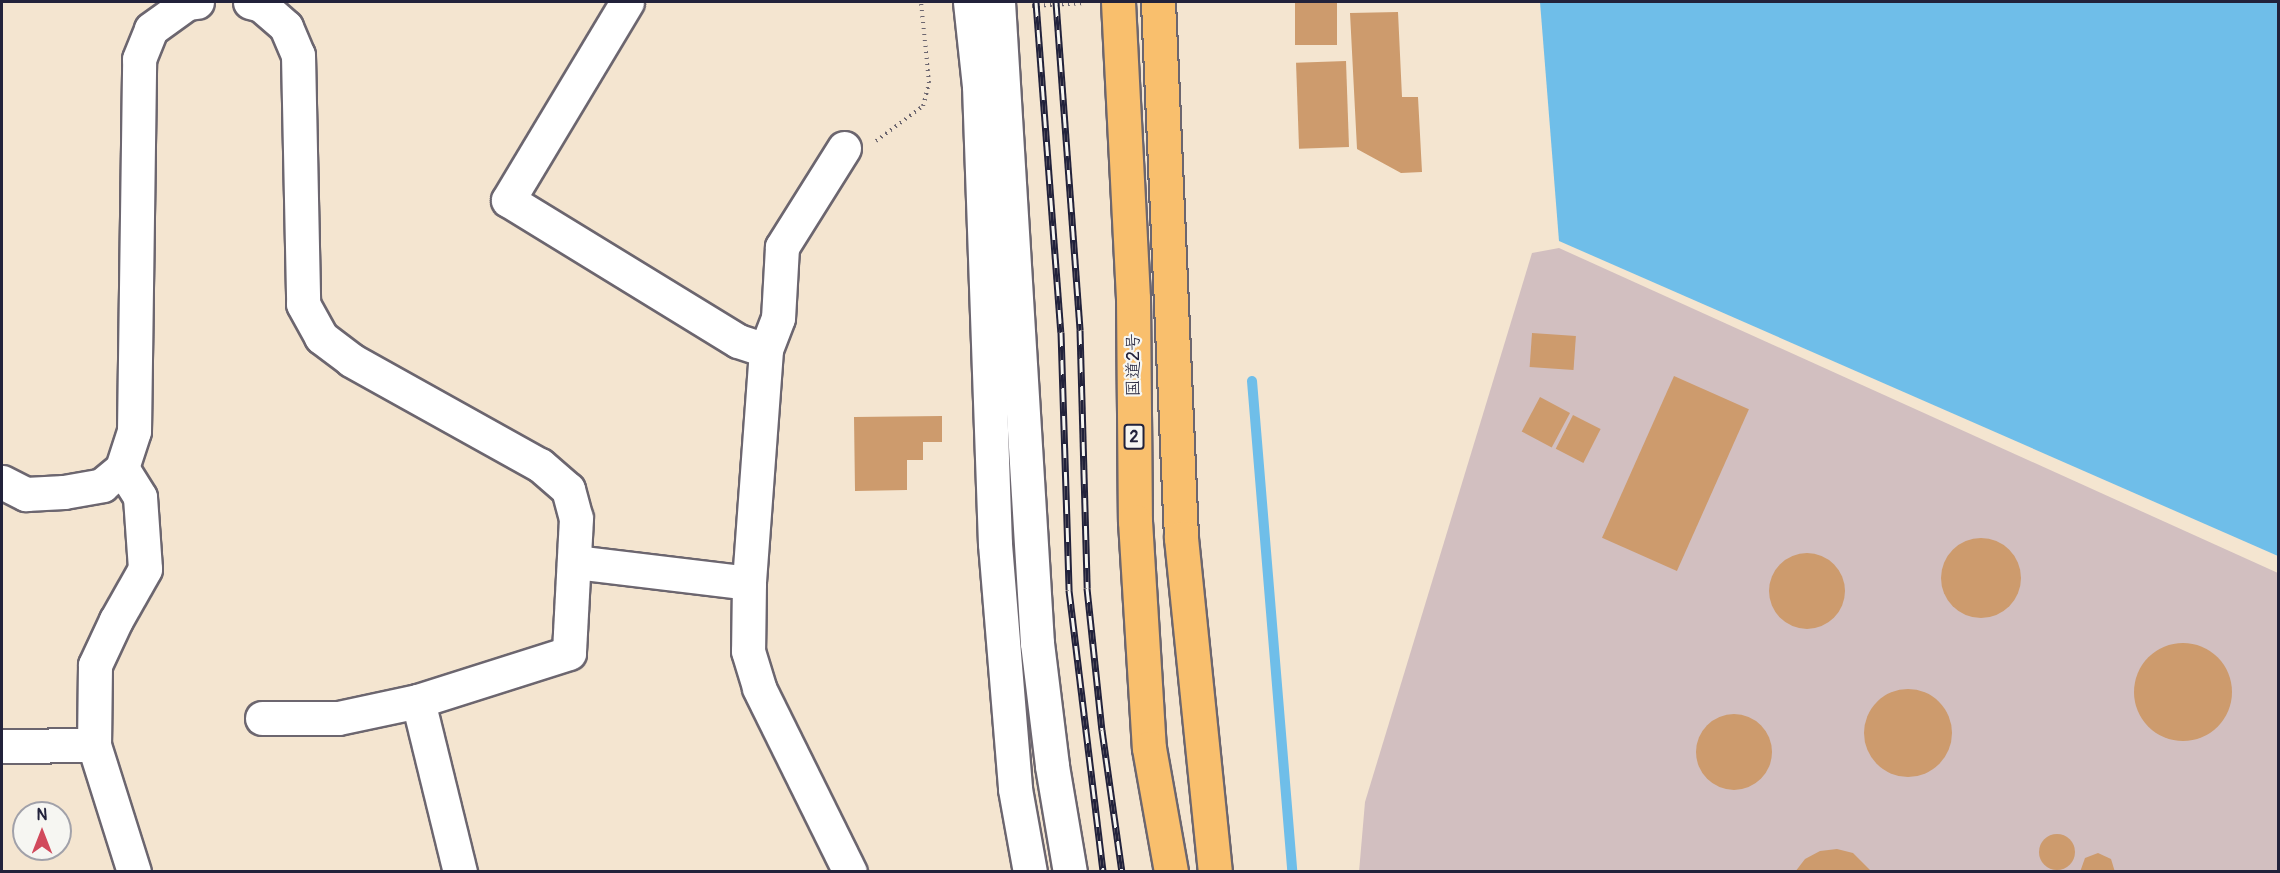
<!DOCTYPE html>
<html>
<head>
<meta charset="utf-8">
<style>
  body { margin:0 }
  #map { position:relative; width:2280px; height:873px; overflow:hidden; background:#f4e5d0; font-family:Pangolin,"Klee One",sans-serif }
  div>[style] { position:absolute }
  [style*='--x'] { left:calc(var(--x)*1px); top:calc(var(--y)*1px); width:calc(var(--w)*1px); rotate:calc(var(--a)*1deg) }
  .industrial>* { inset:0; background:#d2bfc0 }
  .water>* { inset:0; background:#6fbee9 }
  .stream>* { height:10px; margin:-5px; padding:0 5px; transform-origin:5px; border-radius:5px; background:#6fbee9 }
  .building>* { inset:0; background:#cd9b6d; transform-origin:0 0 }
  .round { border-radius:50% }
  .path>* { height:4px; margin-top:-2px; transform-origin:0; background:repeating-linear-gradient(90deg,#6c666f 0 1.5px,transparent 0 6px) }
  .roads { filter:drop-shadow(2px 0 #6c666f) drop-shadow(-2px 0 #6c666f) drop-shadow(0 2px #6c666f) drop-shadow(0 -2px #6c666f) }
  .minor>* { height:33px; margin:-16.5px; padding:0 16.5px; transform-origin:16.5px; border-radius:16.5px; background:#fff }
  .highway>* { height:33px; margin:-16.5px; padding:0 16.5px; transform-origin:16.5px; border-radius:16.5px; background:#f9bf6d }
  .rail>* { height:7px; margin-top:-3.5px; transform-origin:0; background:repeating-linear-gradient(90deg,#f6f6f2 0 14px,#22223b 0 28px); box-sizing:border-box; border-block:2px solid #22223b }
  span { translate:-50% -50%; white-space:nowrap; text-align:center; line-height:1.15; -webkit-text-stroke:4.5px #f6f6f2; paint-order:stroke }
  .shield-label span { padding:2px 4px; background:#f6f6f2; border:2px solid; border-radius:4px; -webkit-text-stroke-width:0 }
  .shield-label { font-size:16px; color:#22223b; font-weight:700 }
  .street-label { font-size:18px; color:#22223b }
  .frame { position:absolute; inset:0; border:3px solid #22223b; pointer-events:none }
  .north { position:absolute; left:12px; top:801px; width:60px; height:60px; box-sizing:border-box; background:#f6f6f2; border:2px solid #a1a1a9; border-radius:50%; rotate:0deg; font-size:16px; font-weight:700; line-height:24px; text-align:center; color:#22223b }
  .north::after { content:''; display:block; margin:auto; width:21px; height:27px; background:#d1495b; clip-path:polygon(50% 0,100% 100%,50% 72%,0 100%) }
</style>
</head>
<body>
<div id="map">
  <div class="industrial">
    <i style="clip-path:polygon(1559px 248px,2278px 573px,2278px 871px,1359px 872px,1365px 802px,1532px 253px)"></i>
  </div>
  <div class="water">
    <i style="clip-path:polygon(1540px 2px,2278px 2px,2278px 556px,1559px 241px)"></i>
  </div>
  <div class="stream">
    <i style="--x:1252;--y:381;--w:493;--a:85.3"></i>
  </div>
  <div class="building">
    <i style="left:1295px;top:2px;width:42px;height:43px"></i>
    <i style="clip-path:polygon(1398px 12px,1402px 97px,1418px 97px,1422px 172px,1401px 173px,1357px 149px,1350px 13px)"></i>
    <i style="left:1346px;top:61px;width:86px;height:50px;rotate:88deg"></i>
    <i style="left:1532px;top:333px;width:44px;height:34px;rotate:4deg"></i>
    <i style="left:1674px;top:376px;width:82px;height:177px;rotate:24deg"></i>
    <i style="left:1540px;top:397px;width:34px;height:39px;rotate:28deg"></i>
    <i style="left:1573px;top:415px;width:31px;height:38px;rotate:27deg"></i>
    <i style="clip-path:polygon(942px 416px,942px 442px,923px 442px,923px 460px,907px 460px,907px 490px,855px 491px,854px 417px)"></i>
    <i class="round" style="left:1941px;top:538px;width:80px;height:80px"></i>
    <i class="round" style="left:1769px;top:553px;width:76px;height:76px"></i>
    <i class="round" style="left:2134px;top:643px;width:98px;height:98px"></i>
    <i class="round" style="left:1864px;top:689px;width:88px;height:88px"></i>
    <i class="round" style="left:1696px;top:714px;width:76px;height:76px"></i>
    <i class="round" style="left:2039px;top:834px;width:36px;height:36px"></i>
    <i style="clip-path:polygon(1837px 849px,1853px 853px,1872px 872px,1795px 872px,1805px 859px,1820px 851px)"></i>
    <i style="clip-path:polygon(2098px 853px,2111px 859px,2115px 872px,2080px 872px,2085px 858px)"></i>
  </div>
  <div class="path">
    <i style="--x:1032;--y:6;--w:52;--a:-3.3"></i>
    <i style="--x:876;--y:141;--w:59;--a:-36.7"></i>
    <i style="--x:923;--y:106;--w:24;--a:-75"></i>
    <i style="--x:929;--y:83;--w:81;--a:-95.6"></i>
  </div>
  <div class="roads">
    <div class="minor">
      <i style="--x:250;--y:2;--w:11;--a:15"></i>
      <i style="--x:261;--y:5;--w:33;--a:41"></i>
      <i style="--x:286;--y:27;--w:30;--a:67"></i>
      <i style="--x:298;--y:55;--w:249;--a:88.8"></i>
      <i style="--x:303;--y:304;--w:38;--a:61"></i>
      <i style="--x:321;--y:337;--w:38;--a:37"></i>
      <i style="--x:351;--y:360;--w:216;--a:29.1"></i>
      <i style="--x:540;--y:465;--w:37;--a:41"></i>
      <i style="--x:568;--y:489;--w:30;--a:75"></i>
      <i style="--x:576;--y:518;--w:135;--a:93"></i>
      <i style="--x:569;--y:653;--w:158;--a:162.4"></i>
      <i style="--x:418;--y:701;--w:82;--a:168"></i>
      <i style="--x:338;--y:718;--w:76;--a:180"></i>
      <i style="--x:627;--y:2;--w:231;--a:121"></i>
      <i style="--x:508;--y:200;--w:270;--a:31.5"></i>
      <i style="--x:738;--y:341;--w:29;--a:18"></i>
      <i style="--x:970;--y:2;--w:84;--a:83.9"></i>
      <i style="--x:979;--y:86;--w:458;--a:88"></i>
      <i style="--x:995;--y:544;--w:246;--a:85.3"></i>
      <i style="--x:1015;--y:789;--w:84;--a:79.8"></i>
      <i style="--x:998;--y:2;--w:642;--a:86.52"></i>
      <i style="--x:1037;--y:643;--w:124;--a:83"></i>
      <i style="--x:1052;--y:766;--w:108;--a:80.4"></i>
      <i style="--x:844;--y:148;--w:117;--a:122.1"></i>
      <i style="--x:782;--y:247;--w:71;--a:93.2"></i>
      <i style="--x:778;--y:318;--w:34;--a:111"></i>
      <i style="--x:766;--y:350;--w:234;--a:94.2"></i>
      <i style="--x:749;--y:583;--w:68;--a:90.8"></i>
      <i style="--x:748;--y:651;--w:39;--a:73"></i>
      <i style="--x:759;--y:688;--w:205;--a:63.7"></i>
      <i style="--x:122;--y:468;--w:34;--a:58"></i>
      <i style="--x:140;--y:497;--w:72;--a:86"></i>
      <i style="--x:145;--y:569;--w:59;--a:119.6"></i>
      <i style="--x:116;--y:620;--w:50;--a:115"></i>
      <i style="--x:95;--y:665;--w:80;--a:90.7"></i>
      <i style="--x:94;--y:745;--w:133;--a:72.5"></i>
      <i style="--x:2;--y:482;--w:27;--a:27"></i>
      <i style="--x:26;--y:494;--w:38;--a:-3"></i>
      <i style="--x:64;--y:492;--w:39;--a:-10"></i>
      <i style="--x:102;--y:485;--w:26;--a:-40"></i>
      <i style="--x:122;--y:468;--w:39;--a:-72"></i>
      <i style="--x:134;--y:431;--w:372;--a:-89.2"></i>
      <i style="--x:139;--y:59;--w:32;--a:-68"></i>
      <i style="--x:151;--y:29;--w:44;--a:-35.8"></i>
      <i style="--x:187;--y:3;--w:10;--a:-6"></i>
      <i style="--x:576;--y:562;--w:174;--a:6.9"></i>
      <i style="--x:418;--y:701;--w:176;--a:76.2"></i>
      <i style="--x:2;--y:746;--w:92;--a:-0.6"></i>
    </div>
    <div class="highway">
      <i style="--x:1118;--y:2;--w:296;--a:87.1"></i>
      <i style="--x:1133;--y:298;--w:223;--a:89.5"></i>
      <i style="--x:1135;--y:521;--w:227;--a:86.5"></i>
      <i style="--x:1149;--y:748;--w:126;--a:79.9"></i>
      <i style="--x:1158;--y:2;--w:536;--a:87.54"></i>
      <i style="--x:1181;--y:538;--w:336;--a:84.2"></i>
    </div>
  </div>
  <div class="rail">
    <i style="--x:1036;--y:2;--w:331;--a:85.7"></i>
    <i style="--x:1061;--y:332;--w:258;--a:88.2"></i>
    <i style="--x:1069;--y:590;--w:284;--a:83.1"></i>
    <i style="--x:1056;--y:2;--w:329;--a:85.8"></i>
    <i style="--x:1080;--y:330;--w:258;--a:88.4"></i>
    <i style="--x:1087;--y:588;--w:143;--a:84"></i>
    <i style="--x:1102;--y:730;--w:143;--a:82"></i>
  </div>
  <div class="shield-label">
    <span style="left:1134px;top:437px">2</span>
  </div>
  <div class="street-label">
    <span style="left:1134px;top:365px;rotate:-90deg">国道2号</span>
  </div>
  <div class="frame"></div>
  <div class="north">N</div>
</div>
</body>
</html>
